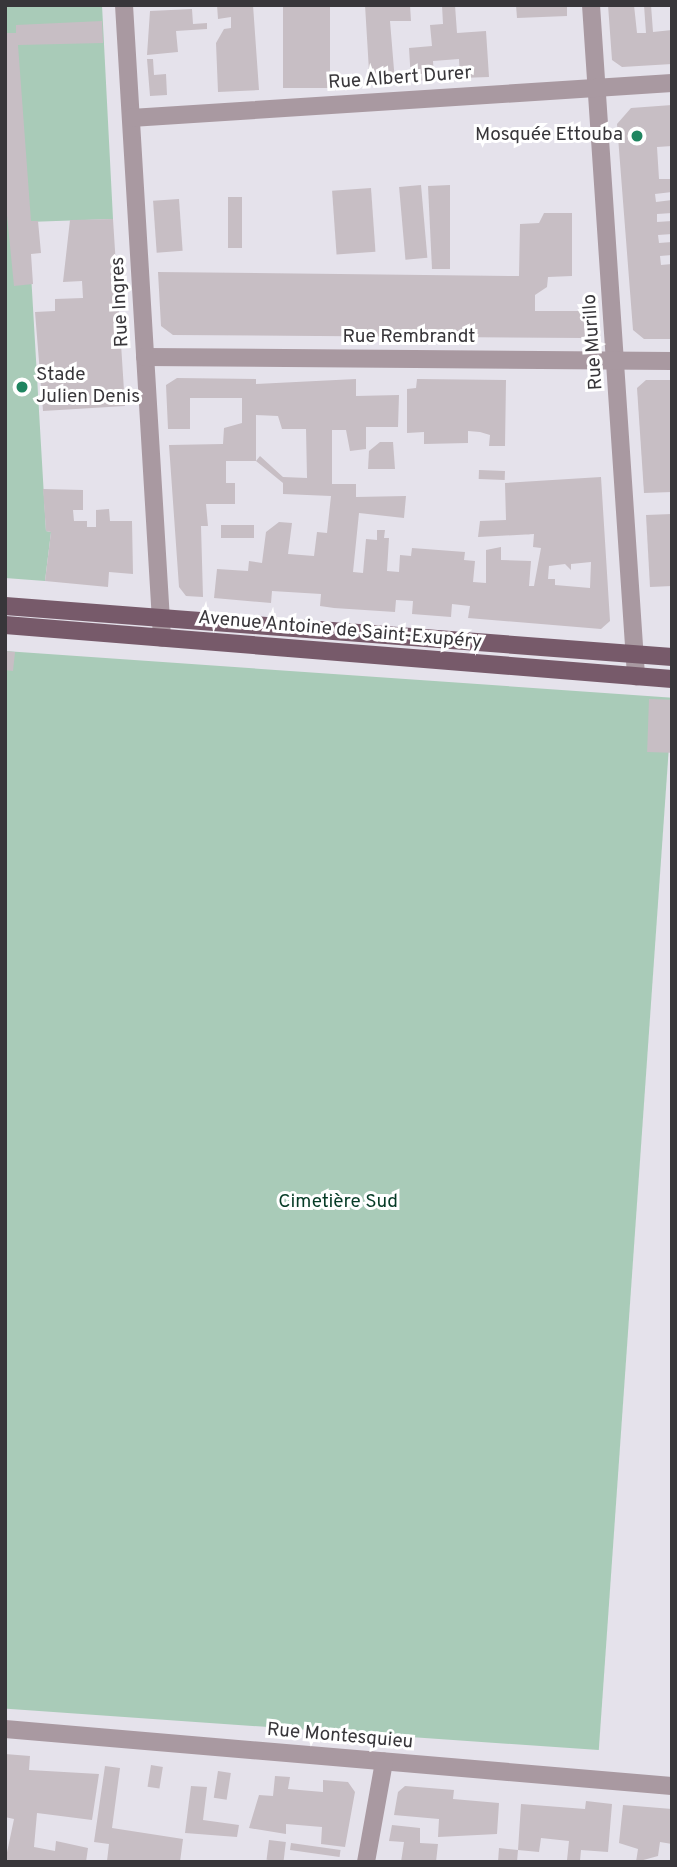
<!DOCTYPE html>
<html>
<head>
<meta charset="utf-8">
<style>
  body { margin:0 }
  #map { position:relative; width:677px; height:1867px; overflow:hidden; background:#e5e2eb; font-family:Overpass,sans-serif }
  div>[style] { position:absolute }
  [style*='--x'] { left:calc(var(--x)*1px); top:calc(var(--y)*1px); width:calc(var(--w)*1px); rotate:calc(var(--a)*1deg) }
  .green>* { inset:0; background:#a9cbb8; transform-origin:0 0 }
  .building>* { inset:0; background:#c7bec4; transform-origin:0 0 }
  .minor>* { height:18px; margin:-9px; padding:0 9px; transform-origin:9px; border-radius:9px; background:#a999a1 }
  .major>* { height:18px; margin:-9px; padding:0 9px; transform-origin:9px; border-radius:9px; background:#775a6a }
  .dots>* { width:19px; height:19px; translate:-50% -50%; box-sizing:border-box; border:4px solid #fff; border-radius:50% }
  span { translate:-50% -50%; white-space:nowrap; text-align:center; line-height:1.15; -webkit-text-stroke:6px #fff; paint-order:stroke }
  .street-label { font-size:19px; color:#38363a }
  .poi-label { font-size:19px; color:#38363a }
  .right { translate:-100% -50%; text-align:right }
  .left { translate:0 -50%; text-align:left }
  .park-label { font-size:19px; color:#063b26 }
  .frame { position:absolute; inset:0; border:7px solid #38363a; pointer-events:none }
</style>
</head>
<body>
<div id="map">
  <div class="green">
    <i style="clip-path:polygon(5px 5px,102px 5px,113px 219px,28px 222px,46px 531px,51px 532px,45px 581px,5px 578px)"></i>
    <i style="left:5px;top:651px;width:669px;height:1055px;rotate:4deg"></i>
  </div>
  <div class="building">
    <i style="clip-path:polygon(217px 5px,253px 5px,259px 90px,218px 92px,216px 43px,224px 29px,231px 28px,231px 17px,218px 19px)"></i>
    <i style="left:283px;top:5px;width:47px;height:83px"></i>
    <i style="clip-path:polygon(365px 5px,410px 5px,411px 21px,390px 21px,395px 82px,374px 83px,369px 71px)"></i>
    <i style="clip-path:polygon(442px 5px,455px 5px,457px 33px,486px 31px,489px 77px,460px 78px,459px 59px,433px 61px,434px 80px,411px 81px,409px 48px,432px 46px,430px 25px,443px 24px)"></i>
    <i style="clip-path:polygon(516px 5px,567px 5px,567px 16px,517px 18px)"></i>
    <i style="clip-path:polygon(608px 5px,634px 5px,637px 33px,646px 33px,644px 5px,651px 5px,653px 32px,672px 30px,672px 64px,622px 67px,612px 60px)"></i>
    <i style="clip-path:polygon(192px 9px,193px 24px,207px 23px,207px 29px,176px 31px,178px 52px,147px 55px,150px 11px)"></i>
    <i style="clip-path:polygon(102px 21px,103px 43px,18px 45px,31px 221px,38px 221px,41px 253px,31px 254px,33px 284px,14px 286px,5px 195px,5px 33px,16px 33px,16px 25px)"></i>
    <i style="clip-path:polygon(147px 59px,153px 59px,154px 75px,166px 74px,167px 95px,150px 96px)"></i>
    <i style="clip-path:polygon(672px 105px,672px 146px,657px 147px,659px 179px,672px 179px,672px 192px,655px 194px,656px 202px,672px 200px,672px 213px,657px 214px,657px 222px,672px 221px,672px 234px,658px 235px,659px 243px,672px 242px,672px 255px,660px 256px,661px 265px,672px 264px,672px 339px,644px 339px,633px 330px,617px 124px,631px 108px)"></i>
    <i style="left:421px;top:185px;width:73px;height:22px;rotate:85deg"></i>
    <i style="clip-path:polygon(450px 185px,450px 269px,432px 269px,428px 186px)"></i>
    <i style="left:371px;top:188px;width:64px;height:39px;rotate:86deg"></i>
    <i style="left:228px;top:197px;width:14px;height:51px"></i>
    <i style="left:179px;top:199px;width:52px;height:26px;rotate:86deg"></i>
    <i style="clip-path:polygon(544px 213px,572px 213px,572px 276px,548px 277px,547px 287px,535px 295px,535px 311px,590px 311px,591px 329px,583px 338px,173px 335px,161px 326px,158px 272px,519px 276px,520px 224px,539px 223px)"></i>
    <i style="clip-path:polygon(113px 219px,125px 406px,43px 411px,35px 312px,55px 311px,55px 299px,83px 298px,82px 281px,63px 282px,70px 220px)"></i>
    <i style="clip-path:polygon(evenodd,177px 378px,256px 379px,256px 384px,356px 379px,356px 396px,399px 395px,398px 427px,366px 427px,366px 449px,350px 451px,346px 430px,332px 430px,332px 484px,356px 484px,356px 497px,406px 496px,404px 518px,359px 513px,353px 572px,363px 573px,366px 539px,377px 540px,377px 530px,385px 530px,384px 538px,389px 538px,387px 571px,399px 572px,400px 555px,411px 556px,412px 548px,465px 552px,464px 560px,475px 561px,473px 582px,486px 583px,486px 550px,501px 547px,501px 560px,531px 561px,529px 586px,534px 586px,541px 548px,533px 547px,534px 534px,478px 537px,480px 521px,506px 520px,505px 483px,601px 477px,610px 621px,601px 629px,468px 618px,470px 606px,452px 604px,451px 617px,412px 614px,413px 601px,396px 600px,395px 612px,334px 608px,320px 606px,321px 594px,272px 591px,271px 603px,214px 598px,217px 569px,248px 571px,249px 561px,262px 563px,266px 532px,279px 522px,292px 523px,288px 554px,314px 556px,317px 532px,327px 533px,331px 496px,283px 494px,283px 483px,256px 461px,226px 461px,226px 483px,235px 483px,235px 504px,206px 504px,208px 526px,201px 526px,203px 597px,186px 596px,179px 587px,169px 445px,223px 444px,224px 428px,242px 423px,242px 398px,190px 398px,190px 429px,168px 429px,166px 385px,177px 378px,256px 415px,278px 416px,282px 429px,306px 429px,307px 478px,283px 477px,260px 456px,256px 461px,256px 415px,177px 378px,591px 562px,590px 588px,555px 585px,555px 579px,548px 579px,549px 566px,565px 564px,571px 570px,571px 564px,591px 562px)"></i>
    <i style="clip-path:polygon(417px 379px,506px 380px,505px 446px,489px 446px,490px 435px,480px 432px,468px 431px,468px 443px,424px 444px,424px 432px,407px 433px,407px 389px,416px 388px)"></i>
    <i style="clip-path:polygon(646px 380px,672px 380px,672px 492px,644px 493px,637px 388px)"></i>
    <i style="clip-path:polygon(380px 442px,393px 442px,395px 469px,368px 469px,369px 451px)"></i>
    <i style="left:479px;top:470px;width:26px;height:9px;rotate:2deg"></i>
    <i style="clip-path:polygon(43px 489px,83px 490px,83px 510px,73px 510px,74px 521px,87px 521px,87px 527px,96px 527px,96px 510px,109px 509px,110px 521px,132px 521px,133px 574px,109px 572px,108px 587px,45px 581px,51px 532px,46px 531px)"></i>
    <i style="clip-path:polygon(672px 514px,672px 586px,650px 587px,646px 515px)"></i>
    <i style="left:221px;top:525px;width:33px;height:13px"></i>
    <i style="clip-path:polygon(5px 651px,15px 652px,13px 671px,5px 670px)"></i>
    <i style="left:649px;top:699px;width:23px;height:53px;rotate:2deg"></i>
    <i style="clip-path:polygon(5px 1754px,30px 1756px,29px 1770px,99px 1774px,92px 1820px,37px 1813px,34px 1847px,55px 1851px,56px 1841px,88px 1848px,86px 1862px,5px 1862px,14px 1819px,5px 1817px)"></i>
    <i style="left:151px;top:1765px;width:12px;height:22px;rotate:9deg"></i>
    <i style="clip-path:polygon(105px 1766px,120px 1768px,112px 1828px,183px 1839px,180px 1862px,107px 1861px,109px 1844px,94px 1842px)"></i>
    <i style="left:218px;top:1771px;width:13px;height:27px;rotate:9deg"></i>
    <i style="clip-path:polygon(275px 1776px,290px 1777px,288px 1789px,323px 1792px,323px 1780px,348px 1782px,355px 1792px,345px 1847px,321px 1844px,322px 1827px,286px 1824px,286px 1834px,249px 1828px,259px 1795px,273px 1796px)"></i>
    <i style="clip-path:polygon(191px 1786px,207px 1787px,203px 1820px,239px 1825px,237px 1837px,185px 1833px)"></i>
    <i style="clip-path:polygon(405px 1786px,454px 1790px,453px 1799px,499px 1803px,497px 1834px,438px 1837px,439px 1819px,394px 1815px,398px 1792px)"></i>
    <i style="clip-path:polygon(586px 1801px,612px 1804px,608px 1852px,581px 1850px,580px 1861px,567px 1860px,569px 1841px,541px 1838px,539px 1852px,518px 1850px,521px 1804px,585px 1809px)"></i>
    <i style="clip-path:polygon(623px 1805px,672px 1809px,672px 1844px,660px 1842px,658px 1856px,636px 1862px,638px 1849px,619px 1843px)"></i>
    <i style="clip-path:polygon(392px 1825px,420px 1828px,420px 1843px,438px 1844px,436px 1862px,401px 1862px,404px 1842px,389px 1841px)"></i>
    <i style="left:269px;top:1840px;width:17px;height:20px;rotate:7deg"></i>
    <i style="left:291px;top:1843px;width:50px;height:7px;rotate:8deg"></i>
    <i style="clip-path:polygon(499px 1848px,518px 1850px,517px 1862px,498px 1862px)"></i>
  </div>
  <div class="minor">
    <i style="--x:124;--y:5;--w:634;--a:86.56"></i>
    <i style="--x:591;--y:5;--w:673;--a:86.16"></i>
    <i style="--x:131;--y:118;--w:542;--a:-3.7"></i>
    <i style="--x:145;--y:357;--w:527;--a:0.43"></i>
    <i style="--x:5;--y:1729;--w:669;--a:4.88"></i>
    <i style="--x:366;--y:1862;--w:102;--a:-79.8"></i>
  </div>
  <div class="major">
    <i style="--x:5;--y:606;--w:669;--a:4.37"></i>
    <i style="--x:5;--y:625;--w:669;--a:4.63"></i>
  </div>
  <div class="dots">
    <i style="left:637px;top:136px;background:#1f8560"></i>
    <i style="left:22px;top:387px;background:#1f8560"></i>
  </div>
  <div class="street-label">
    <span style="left:400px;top:79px;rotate:-4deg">Rue Albert Durer</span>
    <span style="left:121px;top:302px;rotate:-93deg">Rue Ingres</span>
    <span style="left:409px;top:338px">Rue Rembrandt</span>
    <span style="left:594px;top:342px;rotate:-94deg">Rue Murillo</span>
    <span style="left:340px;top:631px;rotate:5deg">Avenue Antoine de Saint-Exupéry</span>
    <span style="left:340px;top:1737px;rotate:5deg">Rue Montesquieu</span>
  </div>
  <div class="poi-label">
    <span class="right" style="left:623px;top:136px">Mosquée Ettouba</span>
    <span class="left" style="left:36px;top:387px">Stade<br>Julien Denis</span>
  </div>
  <div class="park-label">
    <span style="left:338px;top:1203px">Cimetière Sud</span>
  </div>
  <div class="frame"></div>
</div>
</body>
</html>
